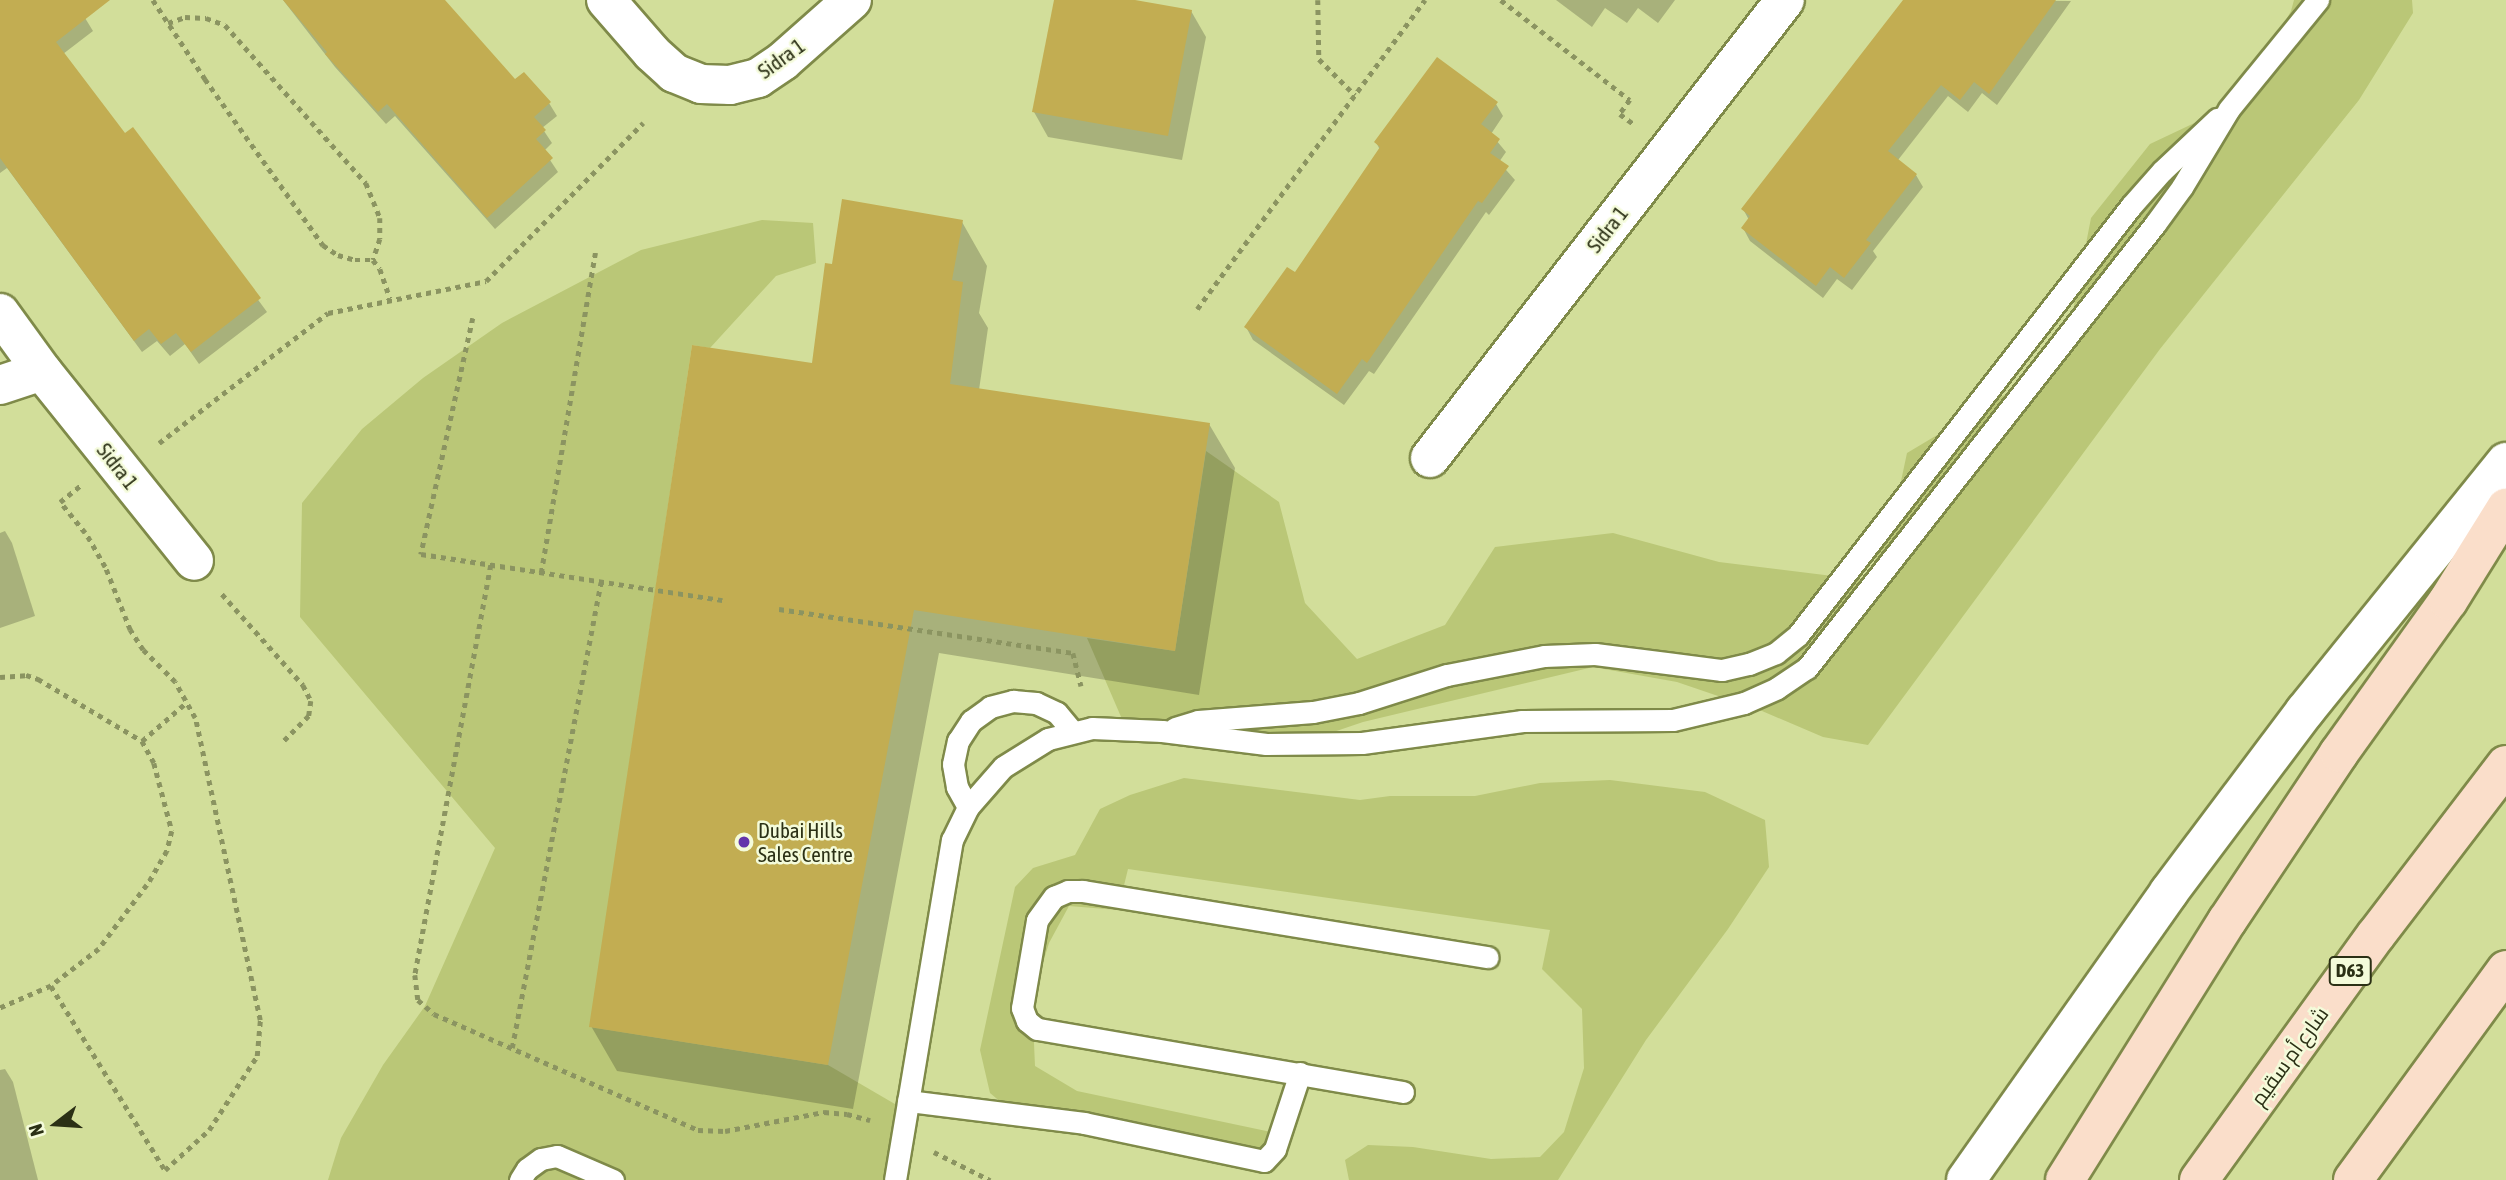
<!DOCTYPE html>
<html>
<head>
<meta charset="utf-8">
<style>
  body { margin:0 }
  #map { position:relative; width:2506px; height:1180px; overflow:hidden; background:#d2de9a; font-family:"Asap Condensed",Cairo,sans-serif }
  div>[style] { position:absolute }
  [style*='--x'] { left:calc(var(--x)*1px); top:calc(var(--y)*1px); width:calc(var(--w)*1px); rotate:calc(var(--a)*1deg) }
  .green>* { inset:0; background:#bac777 }
  .shadow>* { inset:0; background:#0003 }
  .building>* { inset:0; background:#c2ad52 }
  .path>* { height:4.5px; margin-top:-2.25px; transform-origin:0; background:repeating-linear-gradient(90deg,#8b9461 0 5px,transparent 0 10px) }
  .roads { filter:drop-shadow(2px 0 #7f8a49) drop-shadow(-2px 0 #7f8a49) drop-shadow(0 2px #7f8a49) drop-shadow(0 -2px #7f8a49) }
  .lane>* { height:21px; margin:-10.5px; padding:0 10.5px; transform-origin:10.5px; border-radius:10.5px; background:#fff }
  .street>* { height:38px; margin:-19px; padding:0 19px; transform-origin:19px; border-radius:19px; background:#fff }
  .secondary>* { height:38px; margin:-19px; padding:0 19px; transform-origin:19px; border-radius:19px; background:#fff }
  .primary>* { height:38px; margin:-19px; padding:0 19px; transform-origin:19px; border-radius:19px; background:#fadeca }
  .dots>* { width:19px; height:19px; translate:-50% -50%; box-sizing:border-box; border:4px solid #f4fbda; border-radius:50% }
  span { translate:-50% -50%; white-space:nowrap; text-align:center; line-height:1.15; -webkit-text-stroke:5px #f4fbda; paint-order:stroke }
  .shield-label span { padding:2px 5px; background:#f4fbda; border:2px solid; border-radius:5px; -webkit-text-stroke-width:0 }
  .shield-label { font-size:19px; color:#2b3015; font-weight:700 }
  .street-label { font-size:21px; color:#2b3015 }
  .poi-label { font-size:21px; color:#2b3015 }
  .left { translate:0 -50%; text-align:left }
  .north { position:absolute; left:21px; top:1089px; width:70px; height:70px; -webkit-text-stroke:5px #f4fbda; paint-order:stroke; rotate:253deg; font-size:19px; font-weight:700; line-height:28px; text-align:center; color:#2b3015 }
  .north::after { content:''; display:block; margin:auto; width:24px; height:32px; background:#2b3015; clip-path:polygon(50% 0,100% 100%,50% 72%,0 100%) }
</style>
</head>
<body>
<div id="map">
  <div class="green">
    <i style="clip-path:polygon(2294px 0,2412px 0,2413px 13px,2359px 100px,2160px 349px,1868px 745px,1823px 737px,1762px 711px,1677px 682px,1593px 667px,1363px 722px,1298px 744px,1128px 733px,1087px 638px,1175px 651px,1206px 451px,1279px 502px,1305px 603px,1357px 659px,1445px 625px,1495px 547px,1613px 533px,1719px 562px,1865px 580px,1891px 528px,1907px 453px,2011px 391px,2070px 326px,2091px 218px,2150px 144px,2241px 101px,2291px 11px)"></i>
    <i style="clip-path:polygon(762px 220px,813px 223px,816px 263px,776px 276px,710px 348px,692px 345px,590px 1027px,828px 1065px,900px 1107px,891px 1180px,328px 1180px,341px 1138px,383px 1065px,425px 1006px,495px 848px,300px 617px,302px 503px,362px 429px,423px 378px,502px 323px,641px 250px)"></i>
    <i style="clip-path:polygon(1184px 778px,1360px 800px,1390px 796px,1475px 796px,1540px 783px,1610px 780px,1705px 792px,1765px 820px,1769px 867px,1728px 929px,1646px 1040px,1558px 1180px,1349px 1180px,1345px 1160px,1368px 1145px,1413px 1147px,1491px 1159px,1540px 1157px,1564px 1132px,1584px 1068px,1582px 1009px,1542px 969px,1550px 930px,1128px 869px,1118px 910px,1069px 906px,1049px 943px,1032px 998px,1035px 1066px,1077px 1091px,1271px 1132px,1278px 1154px,1021px 1119px,990px 1093px,980px 1050px,1015px 887px,1033px 868px,1075px 855px,1100px 809px,1130px 795px)"></i>
  </div>
  <div class="shadow">
    <i style="clip-path:polygon(0 0,74px 0,93px 31px,63px 54px,124px 135px,133px 129px,267px 312px,199px 364px,185px 344px,170px 356px,157px 341px,142px 352px,7px 168px,0 173px)"></i>
    <i style="clip-path:polygon(283px 0,443px 0,515px 82px,549px 103px,557px 116px,542px 128px,552px 143px,544px 151px,558px 172px,495px 229px,395px 116px,386px 124px,335px 67px)"></i>
    <i style="clip-path:polygon(1055px 0,1125px 0,1191px 11px,1206px 37px,1182px 160px,1048px 137px,1034px 112px)"></i>
    <i style="clip-path:polygon(1556px 0,1675px 0,1658px 23px,1638px 8px,1627px 23px,1605px 8px,1592px 27px)"></i>
    <i style="clip-path:polygon(1905px 0,2071px 1px,1997px 105px,1982px 93px,1968px 112px,1948px 96px,1898px 160px,1916px 175px,1923px 187px,1873px 251px,1877px 257px,1852px 290px,1837px 279px,1823px 298px,1750px 241px,1743px 228px,1749px 220px,1743px 209px)"></i>
    <i style="clip-path:polygon(1496px 104px,1503px 116px,1491px 134px,1506px 152px,1499px 162px,1515px 180px,1489px 215px,1486px 212px,1374px 374px,1369px 371px,1344px 405px,1253px 340px,1246px 327px,1295px 275px,1380px 150px,1376px 142px)"></i>
    <i style="clip-path:polygon(962px 222px,987px 266px,979px 313px,988px 328px,979px 390px,1209px 424px,1235px 468px,1199px 695px,939px 653px,853px 1109px,617px 1071px,591px 1026px,814px 365px,833px 266px)"></i>
    <i style="clip-path:polygon(5px 531px,12px 543px,35px 616px,0 628px,0 533px)"></i>
    <i style="clip-path:polygon(5px 1069px,13px 1082px,38px 1180px,0 1180px,0 1070px)"></i>
  </div>
  <div class="building">
    <i style="clip-path:polygon(0 0,110px 0,56px 42px,125px 133px,133px 127px,261px 298px,191px 352px,176px 333px,161px 344px,149px 329px,134px 341px,0 158px)"></i>
    <i style="clip-path:polygon(283px 0,445px 0,515px 79px,524px 72px,551px 102px,534px 117px,546px 130px,536px 139px,553px 158px,487px 218px,387px 104px,378px 112px,325px 54px,327px 52px)"></i>
    <i style="clip-path:polygon(1054px 0,1135px 0,1192px 10px,1168px 136px,1032px 112px)"></i>
    <i style="clip-path:polygon(1903px 0,2056px 0,1989px 94px,1974px 82px,1960px 100px,1941px 85px,1888px 151px,1917px 174px,1866px 240px,1871px 243px,1844px 278px,1830px 267px,1816px 286px,1741px 228px,1750px 216px,1741px 209px)"></i>
    <i style="clip-path:polygon(1437px 57px,1498px 102px,1481px 124px,1500px 139px,1490px 153px,1509px 166px,1482px 203px,1478px 201px,1367px 363px,1362px 359px,1337px 394px,1244px 327px,1287px 267px,1295px 272px,1380px 147px,1374px 142px)"></i>
    <i style="clip-path:polygon(842px 199px,963px 220px,952px 280px,963px 282px,950px 384px,1210px 423px,1175px 651px,914px 610px,828px 1065px,589px 1027px,692px 345px,812px 363px,825px 263px,832px 264px)"></i>
  </div>
  <div class="path">
    <i style="--x:153;--y:0;--w:95;--a:56.6"></i>
    <i style="--x:205;--y:79;--w:204;--a:54.6"></i>
    <i style="--x:323;--y:245;--w:18;--a:34"></i>
    <i style="--x:338;--y:255;--w:18;--a:16"></i>
    <i style="--x:355;--y:260;--w:18;--a:0"></i>
    <i style="--x:373;--y:260;--w:11;--a:52"></i>
    <i style="--x:380;--y:269;--w:31;--a:71"></i>
    <i style="--x:1318;--y:0;--w:59;--a:89"></i>
    <i style="--x:1319;--y:59;--w:51;--a:45"></i>
    <i style="--x:1501;--y:0;--w:163;--a:37.8"></i>
    <i style="--x:1630;--y:100;--w:17;--a:126"></i>
    <i style="--x:1620;--y:114;--w:17;--a:36"></i>
    <i style="--x:168;--y:23;--w:18;--a:-19"></i>
    <i style="--x:185;--y:17;--w:21;--a:3"></i>
    <i style="--x:206;--y:18;--w:20;--a:20"></i>
    <i style="--x:225;--y:25;--w:212;--a:48.3"></i>
    <i style="--x:366;--y:183;--w:38;--a:68"></i>
    <i style="--x:380;--y:218;--w:21;--a:90"></i>
    <i style="--x:380;--y:239;--w:22;--a:108"></i>
    <i style="--x:1197;--y:309;--w:384;--a:-53.6"></i>
    <i style="--x:473;--y:318;--w:242;--a:102.4"></i>
    <i style="--x:421;--y:554;--w:305;--a:8.7"></i>
    <i style="--x:159;--y:443;--w:213;--a:-37.6"></i>
    <i style="--x:328;--y:313;--w:161;--a:-11.4"></i>
    <i style="--x:486;--y:281;--w:223;--a:-45.2"></i>
    <i style="--x:491;--y:565;--w:417;--a:100.5"></i>
    <i style="--x:415;--y:975;--w:25;--a:83"></i>
    <i style="--x:418;--y:1000;--w:21;--a:41"></i>
    <i style="--x:434;--y:1014;--w:288;--a:23.7"></i>
    <i style="--x:698;--y:1130;--w:27;--a:2"></i>
    <i style="--x:725;--y:1131;--w:101;--a:-10.9"></i>
    <i style="--x:824;--y:1112;--w:23;--a:5"></i>
    <i style="--x:847;--y:1114;--w:24;--a:15"></i>
    <i style="--x:541;--y:573;--w:325;--a:-80.4"></i>
    <i style="--x:222;--y:594;--w:122;--a:48.3"></i>
    <i style="--x:303;--y:685;--w:18;--a:63"></i>
    <i style="--x:311;--y:701;--w:15;--a:98"></i>
    <i style="--x:309;--y:716;--w:37;--a:135"></i>
    <i style="--x:779;--y:609;--w:297;--a:8.5"></i>
    <i style="--x:1073;--y:653;--w:34;--a:76"></i>
    <i style="--x:0;--y:677;--w:26;--a:-4"></i>
    <i style="--x:26;--y:675;--w:13;--a:18"></i>
    <i style="--x:38;--y:679;--w:121;--a:30.8"></i>
    <i style="--x:142;--y:741;--w:25;--a:61"></i>
    <i style="--x:154;--y:763;--w:70;--a:75.2"></i>
    <i style="--x:172;--y:831;--w:21;--a:104"></i>
    <i style="--x:167;--y:851;--w:39;--a:120"></i>
    <i style="--x:147;--y:885;--w:80;--a:126.9"></i>
    <i style="--x:99;--y:949;--w:61;--a:142.4"></i>
    <i style="--x:51;--y:986;--w:56;--a:156.7"></i>
    <i style="--x:142;--y:741;--w:60;--a:-40.9"></i>
    <i style="--x:51;--y:986;--w:216;--a:58.2"></i>
    <i style="--x:165;--y:1170;--w:59;--a:-42.3"></i>
    <i style="--x:209;--y:1130;--w:88;--a:-57"></i>
    <i style="--x:257;--y:1056;--w:36;--a:-85"></i>
    <i style="--x:260;--y:1020;--w:309;--a:-102.1"></i>
    <i style="--x:195;--y:718;--w:41;--a:-119.1"></i>
    <i style="--x:175;--y:682;--w:45;--a:-135"></i>
    <i style="--x:143;--y:650;--w:24;--a:-123"></i>
    <i style="--x:130;--y:630;--w:68;--a:-111.6"></i>
    <i style="--x:105;--y:567;--w:39;--a:-120"></i>
    <i style="--x:85;--y:533;--w:40;--a:-129"></i>
    <i style="--x:60;--y:502;--w:26;--a:-39"></i>
    <i style="--x:512;--y:1048;--w:474;--a:-79.2"></i>
    <i style="--x:934;--y:1152;--w:63;--a:26.6"></i>
  </div>
  <div class="roads">
    <div class="lane">
      <i style="--x:1175;--y:728;--w:24;--a:-17"></i>
      <i style="--x:1198;--y:721;--w:115;--a:-4.5"></i>
      <i style="--x:1313;--y:712;--w:47;--a:-11.1"></i>
      <i style="--x:1359;--y:703;--w:92;--a:-17.7"></i>
      <i style="--x:1447;--y:675;--w:99;--a:-11.1"></i>
      <i style="--x:1544;--y:656;--w:51;--a:-2.2"></i>
      <i style="--x:1595;--y:654;--w:128;--a:7.2"></i>
      <i style="--x:1722;--y:670;--w:28;--a:-13"></i>
      <i style="--x:1749;--y:664;--w:29;--a:-22"></i>
      <i style="--x:1776;--y:653;--w:28;--a:-39"></i>
      <i style="--x:1798;--y:635;--w:543;--a:-52.18"></i>
      <i style="--x:2131;--y:206;--w:47;--a:-48.5"></i>
      <i style="--x:2162;--y:171;--w:76;--a:-43.4"></i>
      <i style="--x:968;--y:807;--w:23;--a:-119"></i>
      <i style="--x:957;--y:787;--w:23;--a:-100"></i>
      <i style="--x:953;--y:764;--w:24;--a:-78"></i>
      <i style="--x:958;--y:741;--w:24;--a:-57"></i>
      <i style="--x:971;--y:721;--w:24;--a:-36"></i>
      <i style="--x:990;--y:707;--w:24;--a:-15"></i>
      <i style="--x:1013;--y:701;--w:23;--a:5"></i>
      <i style="--x:1036;--y:703;--w:23;--a:25"></i>
      <i style="--x:1057;--y:713;--w:25;--a:50"></i>
      <i style="--x:1403;--y:1092;--w:371;--a:-170.2"></i>
      <i style="--x:1037;--y:1029;--w:13;--a:-141"></i>
      <i style="--x:1027;--y:1021;--w:14;--a:-111"></i>
      <i style="--x:1022;--y:1008;--w:89;--a:-80.3"></i>
      <i style="--x:1037;--y:920;--w:29;--a:-54"></i>
      <i style="--x:1054;--y:897;--w:15;--a:-23"></i>
      <i style="--x:1068;--y:891;--w:15;--a:0"></i>
      <i style="--x:1083;--y:891;--w:410;--a:9.3"></i>
      <i style="--x:908;--y:1101;--w:177;--a:7.1"></i>
      <i style="--x:1084;--y:1123;--w:184;--a:11.9"></i>
      <i style="--x:1264;--y:1161;--w:16;--a:-47"></i>
      <i style="--x:1275;--y:1149;--w:80;--a:-71.8"></i>
      <i style="--x:520;--y:1180;--w:13;--a:-58"></i>
      <i style="--x:527;--y:1169;--w:17;--a:-36"></i>
      <i style="--x:541;--y:1159;--w:16;--a:-11"></i>
      <i style="--x:557;--y:1156;--w:61;--a:23.2"></i>
      <i style="--x:895;--y:1180;--w:345;--a:-80.5"></i>
      <i style="--x:952;--y:840;--w:37;--a:-64"></i>
      <i style="--x:968;--y:807;--w:53;--a:-48.8"></i>
      <i style="--x:1003;--y:767;--w:53;--a:-31.9"></i>
      <i style="--x:1048;--y:739;--w:45;--a:-14"></i>
      <i style="--x:1092;--y:728;--w:70;--a:2.5"></i>
      <i style="--x:1162;--y:731;--w:105;--a:7.1"></i>
      <i style="--x:1266;--y:744;--w:96;--a:-0.6"></i>
      <i style="--x:1362;--y:743;--w:162;--a:-7.8"></i>
      <i style="--x:1522;--y:721;--w:151;--a:-0.4"></i>
      <i style="--x:1673;--y:720;--w:73;--a:-13.5"></i>
      <i style="--x:1744;--y:703;--w:36;--a:-24"></i>
      <i style="--x:1777;--y:688;--w:36;--a:-34"></i>
      <i style="--x:1807;--y:668;--w:564;--a:-51.91"></i>
      <i style="--x:2155;--y:224;--w:46;--a:-53.9"></i>
      <i style="--x:2182;--y:187;--w:91;--a:-58.9"></i>
      <i style="--x:2229;--y:109;--w:141;--a:-50.8"></i>
    </div>
    <div class="street">
      <i style="--x:606;--y:0;--w:70;--a:49"></i>
      <i style="--x:652;--y:53;--w:30;--a:42"></i>
      <i style="--x:674;--y:73;--w:29;--a:22"></i>
      <i style="--x:701;--y:84;--w:29;--a:2"></i>
      <i style="--x:730;--y:85;--w:29;--a:-14"></i>
      <i style="--x:758;--y:78;--w:30;--a:-34"></i>
      <i style="--x:783;--y:61;--w:92;--a:-41.5"></i>
      <i style="--x:0;--y:313;--w:72;--a:54.1"></i>
      <i style="--x:42;--y:371;--w:243;--a:51.3"></i>
      <i style="--x:0;--y:385;--w:44;--a:-18.4"></i>
      <i style="--x:1430;--y:458;--w:579;--a:-52.22"></i>
    </div>
    <div class="secondary">
      <i style="--x:1966;--y:1180;--w:352;--a:-54.8"></i>
      <i style="--x:2169;--y:892;--w:226;--a:-53.1"></i>
      <i style="--x:2305;--y:711;--w:320;--a:-51.1"></i>
    </div>
    <div class="primary">
      <i style="--x:2065;--y:1180;--w:305;--a:-58"></i>
      <i style="--x:2227;--y:921;--w:202;--a:-56.3"></i>
      <i style="--x:2339;--y:753;--w:187;--a:-54.4"></i>
      <i style="--x:2448;--y:601;--w:110;--a:-58.1"></i>
      <i style="--x:2199;--y:1180;--w:302;--a:-54.2"></i>
      <i style="--x:2376;--y:935;--w:214;--a:-52.6"></i>
      <i style="--x:2353;--y:1180;--w:260;--a:-53.9"></i>
    </div>
  </div>
  <div class="dots">
    <i style="left:744px;top:842px;background:#6334ab"></i>
  </div>
  <div class="shield-label">
    <span style="left:2350px;top:971px">D63</span>
  </div>
  <div class="street-label">
    <span style="left:781px;top:58px;rotate:-36deg">Sidra 1</span>
    <span style="left:1607px;top:229px;rotate:-52deg">Sidra 1</span>
    <span style="left:118px;top:466px;rotate:52deg">Sidra 1</span>
    <span style="left:2289px;top:1056px;rotate:-54deg">شارع أم سقيم</span>
  </div>
  <div class="poi-label">
    <span class="left" style="left:758px;top:842px">Dubai Hills<br>Sales Centre</span>
  </div>
  <div class="north">N</div>
</div>
</body>
</html>
